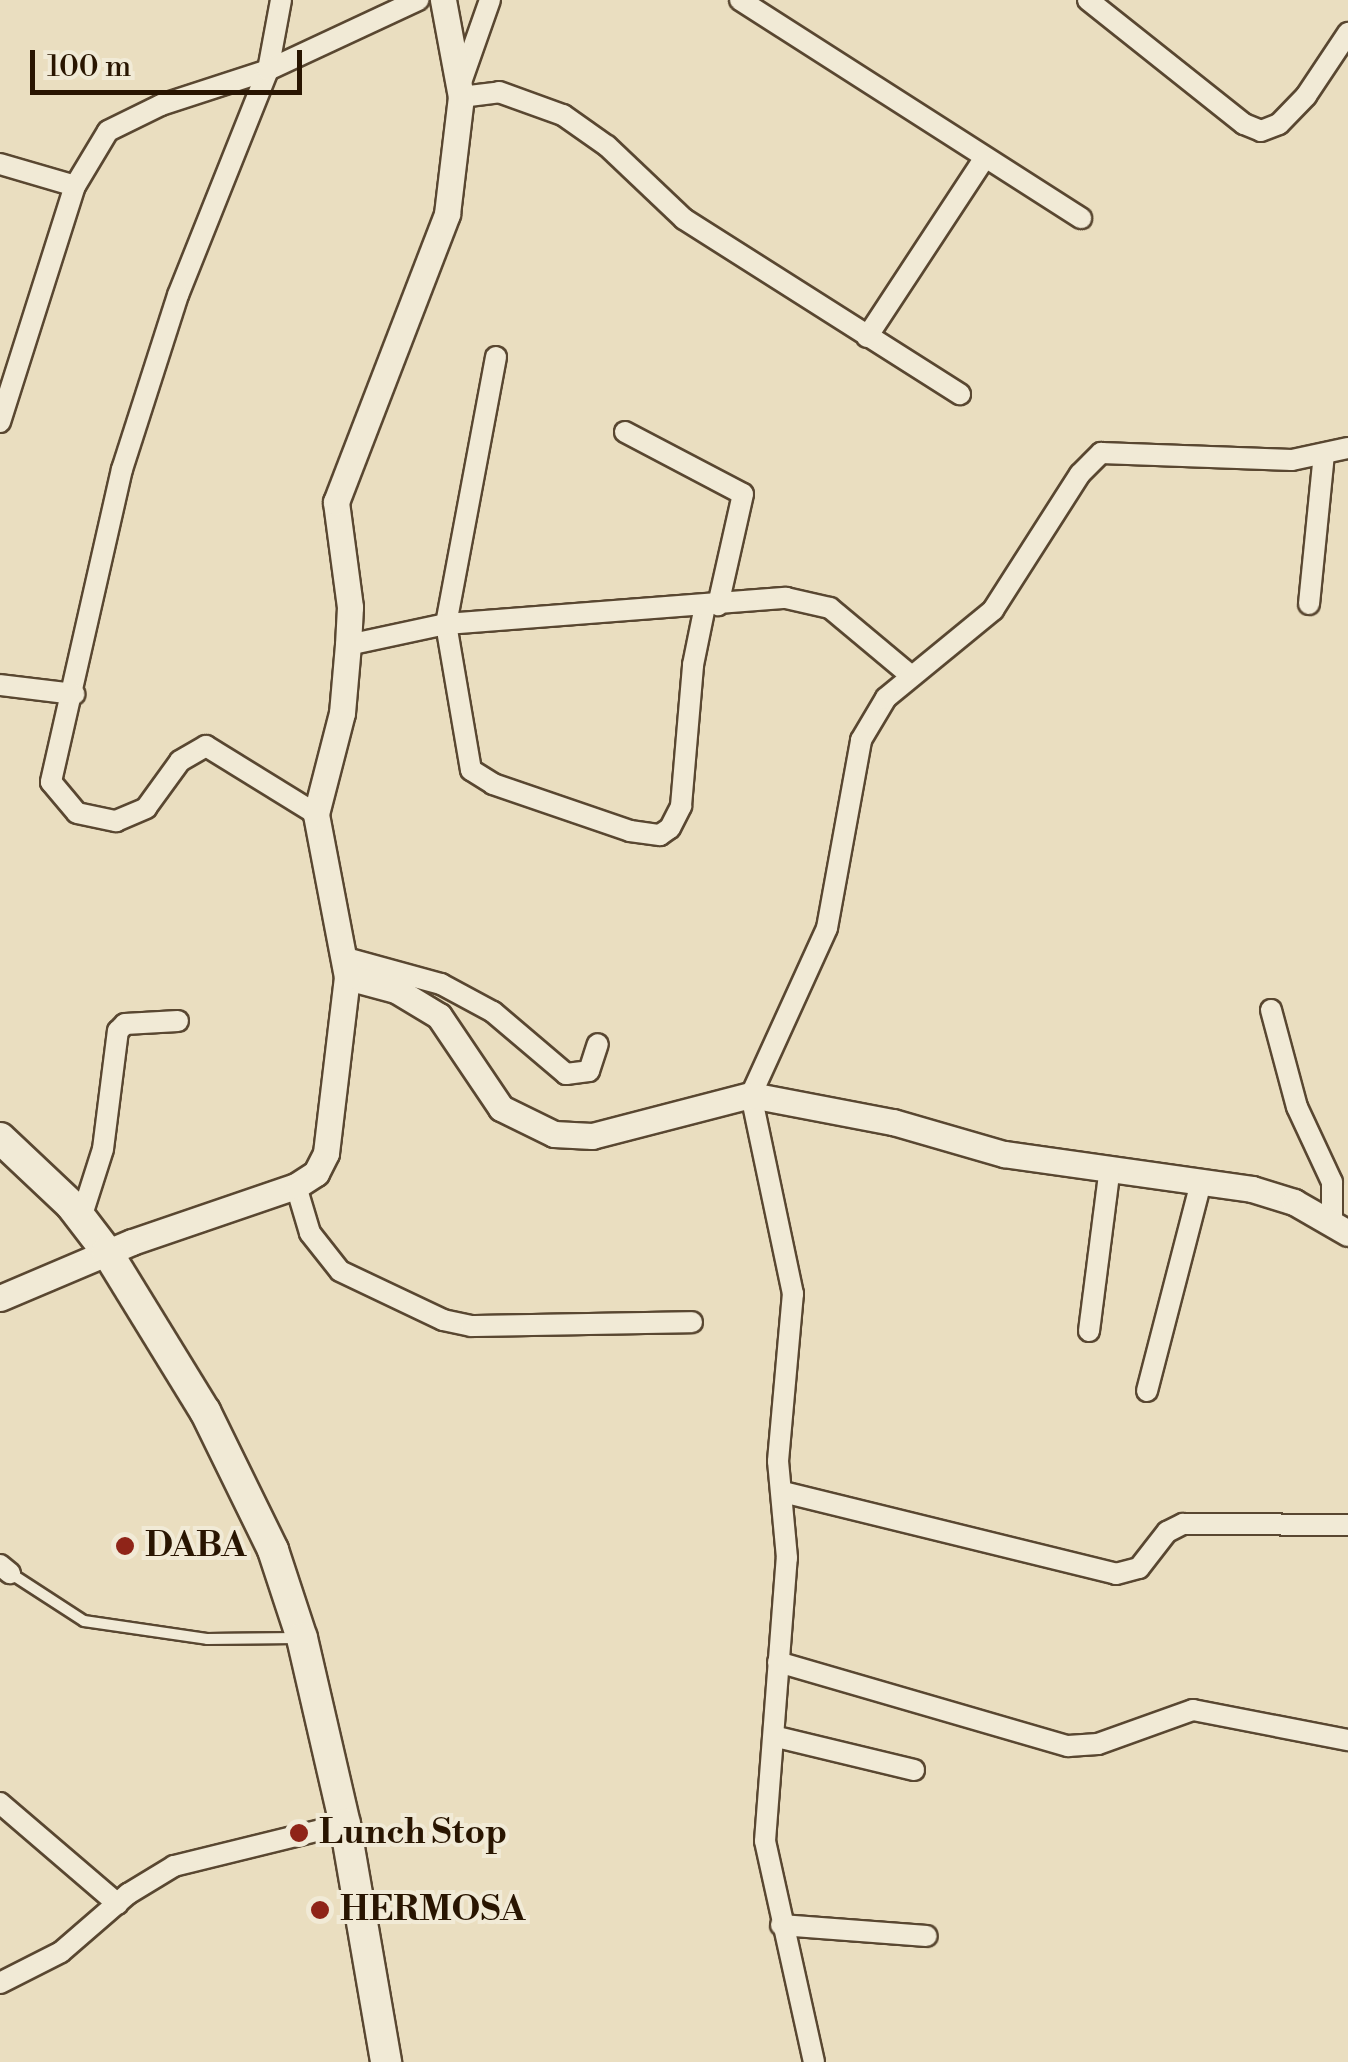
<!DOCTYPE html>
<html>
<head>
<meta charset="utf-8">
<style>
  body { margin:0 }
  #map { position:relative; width:1348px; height:2062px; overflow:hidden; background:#eadec0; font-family:"Libre Bodoni",serif }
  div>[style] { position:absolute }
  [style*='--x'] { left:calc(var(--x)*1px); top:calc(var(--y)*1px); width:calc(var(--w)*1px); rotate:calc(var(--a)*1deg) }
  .roads { filter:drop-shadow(2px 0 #594731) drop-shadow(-2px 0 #594731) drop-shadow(0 2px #594731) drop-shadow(0 -2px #594731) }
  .service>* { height:10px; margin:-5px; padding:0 5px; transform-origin:5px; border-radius:5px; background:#f1ead6 }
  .minor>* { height:20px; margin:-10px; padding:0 10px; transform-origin:10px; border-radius:10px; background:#f1ead6 }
  .tertiary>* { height:25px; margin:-12.5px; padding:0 12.5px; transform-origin:12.5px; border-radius:12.5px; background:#f1ead6 }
  .secondary>* { height:30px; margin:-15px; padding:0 15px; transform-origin:15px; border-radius:15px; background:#f1ead6 }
  .dots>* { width:28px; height:28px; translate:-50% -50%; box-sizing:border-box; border:5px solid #f1ead6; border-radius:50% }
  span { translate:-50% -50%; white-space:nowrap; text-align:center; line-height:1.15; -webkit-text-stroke:8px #f1ead6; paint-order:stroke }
  .poi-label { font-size:35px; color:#291501; font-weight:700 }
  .left { translate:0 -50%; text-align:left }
  .scale { position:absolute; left:30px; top:50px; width:272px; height:45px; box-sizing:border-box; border:5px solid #291501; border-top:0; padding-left:12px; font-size:30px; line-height:35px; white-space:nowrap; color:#291501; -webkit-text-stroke:8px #f1ead6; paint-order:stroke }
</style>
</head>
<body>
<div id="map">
  <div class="roads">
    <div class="service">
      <i style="--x:10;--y:1573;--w:88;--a:33"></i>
      <i style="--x:84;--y:1621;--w:124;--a:8.3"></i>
      <i style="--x:207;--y:1639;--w:89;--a:-0.6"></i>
    </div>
    <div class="minor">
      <i style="--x:281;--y:0;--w:71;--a:100.5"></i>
      <i style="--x:268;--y:70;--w:242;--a:111.8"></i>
      <i style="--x:178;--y:295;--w:183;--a:107.8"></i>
      <i style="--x:122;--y:469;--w:321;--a:102.8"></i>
      <i style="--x:51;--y:782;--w:40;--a:50"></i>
      <i style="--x:77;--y:813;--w:40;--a:12"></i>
      <i style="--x:116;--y:821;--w:33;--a:-23"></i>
      <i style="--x:146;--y:808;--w:58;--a:-54.1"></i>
      <i style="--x:180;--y:761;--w:30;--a:-30"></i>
      <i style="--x:206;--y:746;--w:129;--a:31.7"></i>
      <i style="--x:740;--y:0;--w:405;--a:32.6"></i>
      <i style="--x:1088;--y:0;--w:199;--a:38.5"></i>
      <i style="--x:1244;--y:124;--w:18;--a:22"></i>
      <i style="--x:1261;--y:131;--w:19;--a:-21"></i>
      <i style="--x:1279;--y:124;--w:39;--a:-46"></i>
      <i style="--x:1306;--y:96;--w:76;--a:-56.3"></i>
      <i style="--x:459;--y:88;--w:93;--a:-70.6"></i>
      <i style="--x:461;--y:97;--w:38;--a:-7"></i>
      <i style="--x:499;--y:92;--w:68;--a:19.8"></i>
      <i style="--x:563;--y:115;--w:54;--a:35.2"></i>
      <i style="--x:607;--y:146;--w:106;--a:43.5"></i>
      <i style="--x:684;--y:219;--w:327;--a:32.4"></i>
      <i style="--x:0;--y:164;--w:78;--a:16.3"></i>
      <i style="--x:867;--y:337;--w:213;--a:-56.7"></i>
      <i style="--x:496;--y:357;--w:272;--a:100.6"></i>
      <i style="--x:446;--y:624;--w:148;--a:80.3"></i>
      <i style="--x:471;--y:770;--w:26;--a:32"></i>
      <i style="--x:493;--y:784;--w:145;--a:18.9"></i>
      <i style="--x:630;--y:831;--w:30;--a:8"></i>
      <i style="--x:660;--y:835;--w:12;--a:-35"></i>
      <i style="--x:670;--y:828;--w:25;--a:-63"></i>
      <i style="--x:681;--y:806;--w:142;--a:-85.1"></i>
      <i style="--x:693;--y:665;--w:60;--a:-78.5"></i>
      <i style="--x:0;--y:422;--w:248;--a:-72.4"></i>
      <i style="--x:75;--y:186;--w:64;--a:-59"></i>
      <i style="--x:108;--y:131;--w:59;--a:-26.1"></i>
      <i style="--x:161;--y:105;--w:113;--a:-18.1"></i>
      <i style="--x:268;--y:70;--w:166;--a:-25"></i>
      <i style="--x:625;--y:432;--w:133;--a:27.7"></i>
      <i style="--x:743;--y:494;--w:114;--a:102.7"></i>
      <i style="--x:1309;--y:604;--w:150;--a:-84.3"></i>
      <i style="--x:348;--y:645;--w:100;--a:-12.1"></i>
      <i style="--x:446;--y:624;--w:341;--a:-4.4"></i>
      <i style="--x:786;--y:598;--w:45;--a:12.8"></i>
      <i style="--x:830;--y:608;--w:104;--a:39.9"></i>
      <i style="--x:0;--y:685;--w:75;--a:6.9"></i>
      <i style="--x:342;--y:957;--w:103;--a:15.3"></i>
      <i style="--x:441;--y:984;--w:59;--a:28.3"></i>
      <i style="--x:493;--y:1012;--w:96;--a:40.3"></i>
      <i style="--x:566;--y:1074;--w:23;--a:-7"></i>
      <i style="--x:589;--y:1071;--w:28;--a:-72"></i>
      <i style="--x:1271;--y:1010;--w:100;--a:75"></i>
      <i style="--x:1297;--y:1107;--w:83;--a:65"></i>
      <i style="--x:1332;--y:1182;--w:43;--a:90"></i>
      <i style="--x:296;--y:1186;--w:49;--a:73.4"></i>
      <i style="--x:310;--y:1233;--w:48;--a:51.7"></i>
      <i style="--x:340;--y:1271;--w:114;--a:25.4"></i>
      <i style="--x:443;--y:1320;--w:29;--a:12"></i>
      <i style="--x:471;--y:1326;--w:221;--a:-1"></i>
      <i style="--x:81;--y:1218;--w:72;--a:-72.3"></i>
      <i style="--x:103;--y:1149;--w:119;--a:-82.8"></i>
      <i style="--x:118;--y:1031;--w:10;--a:-45"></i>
      <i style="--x:125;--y:1024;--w:53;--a:-3.2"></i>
      <i style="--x:1089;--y:1331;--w:165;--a:-82.7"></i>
      <i style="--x:1147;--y:1391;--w:216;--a:-75.5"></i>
      <i style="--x:783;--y:1492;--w:343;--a:13.8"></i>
      <i style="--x:1116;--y:1574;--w:24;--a:-15"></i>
      <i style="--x:1139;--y:1568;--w:46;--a:-52.1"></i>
      <i style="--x:1167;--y:1532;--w:18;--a:-27"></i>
      <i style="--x:1183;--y:1524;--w:165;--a:0.3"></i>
      <i style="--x:0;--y:1565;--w:13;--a:39"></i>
      <i style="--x:778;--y:1662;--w:302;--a:16.2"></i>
      <i style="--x:1068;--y:1746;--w:30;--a:-4"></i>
      <i style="--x:1098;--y:1744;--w:101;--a:-19.7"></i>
      <i style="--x:1193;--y:1710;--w:158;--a:11"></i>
      <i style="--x:777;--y:1737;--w:141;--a:13.5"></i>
      <i style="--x:0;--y:1803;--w:155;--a:40.6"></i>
      <i style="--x:781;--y:1925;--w:146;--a:4.3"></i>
      <i style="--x:0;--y:1983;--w:68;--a:-26.9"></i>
      <i style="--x:61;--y:1952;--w:89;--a:-40.9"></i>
      <i style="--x:128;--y:1894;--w:54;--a:-31.3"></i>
      <i style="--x:174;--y:1866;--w:176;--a:-13.8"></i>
      <i style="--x:814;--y:2062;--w:226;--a:-102.5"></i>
      <i style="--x:765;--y:1841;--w:284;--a:-85.6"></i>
      <i style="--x:787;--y:1558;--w:97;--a:-95.3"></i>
      <i style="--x:778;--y:1461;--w:168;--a:-84.9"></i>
      <i style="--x:793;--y:1294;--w:203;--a:-101.9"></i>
      <i style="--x:751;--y:1095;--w:183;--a:-65.5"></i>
      <i style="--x:827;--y:928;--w:191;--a:-79.7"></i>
      <i style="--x:861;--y:740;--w:49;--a:-59.2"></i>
      <i style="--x:886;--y:698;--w:139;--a:-39.4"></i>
      <i style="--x:993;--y:610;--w:161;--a:-57.4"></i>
      <i style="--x:1080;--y:474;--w:30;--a:-45"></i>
      <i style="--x:1101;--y:453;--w:191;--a:2.1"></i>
      <i style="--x:1292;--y:460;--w:57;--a:-12.1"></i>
    </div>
    <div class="tertiary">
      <i style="--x:347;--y:977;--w:51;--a:14.9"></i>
      <i style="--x:396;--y:990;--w:50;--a:31.2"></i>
      <i style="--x:439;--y:1016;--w:111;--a:56"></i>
      <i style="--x:501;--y:1108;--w:59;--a:26.1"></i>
      <i style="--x:554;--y:1134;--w:38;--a:3"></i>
      <i style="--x:592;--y:1136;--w:164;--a:-14.5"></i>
      <i style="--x:751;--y:1095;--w:145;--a:10.8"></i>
      <i style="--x:893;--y:1122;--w:116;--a:16.1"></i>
      <i style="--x:1004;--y:1154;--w:250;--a:8"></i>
      <i style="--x:1252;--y:1189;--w:44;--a:17.2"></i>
      <i style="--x:1294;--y:1202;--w:62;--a:29.9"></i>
      <i style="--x:0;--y:1298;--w:143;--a:-23"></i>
      <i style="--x:132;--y:1242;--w:173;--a:-18.9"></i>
      <i style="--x:296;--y:1186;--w:24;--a:-33"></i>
      <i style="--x:316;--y:1173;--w:22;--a:-63"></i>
      <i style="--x:326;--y:1153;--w:177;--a:-83.2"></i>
      <i style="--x:347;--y:977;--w:166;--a:-100.8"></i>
      <i style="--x:316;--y:814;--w:104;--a:-75.6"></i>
      <i style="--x:342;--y:713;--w:68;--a:-85"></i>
      <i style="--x:348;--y:645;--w:38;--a:-87"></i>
      <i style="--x:350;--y:607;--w:106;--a:-97.6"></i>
      <i style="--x:336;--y:502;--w:309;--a:-68.9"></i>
      <i style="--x:447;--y:214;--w:118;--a:-83.2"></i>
      <i style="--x:461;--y:97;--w:99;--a:-100.5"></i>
    </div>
    <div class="secondary">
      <i style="--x:0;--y:1138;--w:98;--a:43.3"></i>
      <i style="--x:71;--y:1205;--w:59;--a:52.5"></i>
      <i style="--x:107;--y:1252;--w:187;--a:58.4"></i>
      <i style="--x:205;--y:1411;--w:155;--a:63.9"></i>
      <i style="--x:273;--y:1550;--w:93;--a:71.8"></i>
      <i style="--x:302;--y:1638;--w:191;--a:77"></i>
      <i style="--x:345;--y:1824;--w:242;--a:80.2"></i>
    </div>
  </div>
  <div class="dots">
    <i style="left:125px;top:1546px;background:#8f2418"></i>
    <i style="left:299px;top:1833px;background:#8f2418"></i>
    <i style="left:320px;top:1910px;background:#8f2418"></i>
  </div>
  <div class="poi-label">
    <span class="left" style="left:145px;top:1546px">DABA</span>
    <span class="left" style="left:319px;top:1833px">Lunch Stop</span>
    <span class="left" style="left:340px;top:1910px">HERMOSA</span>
  </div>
  <div class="scale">100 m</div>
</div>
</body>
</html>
